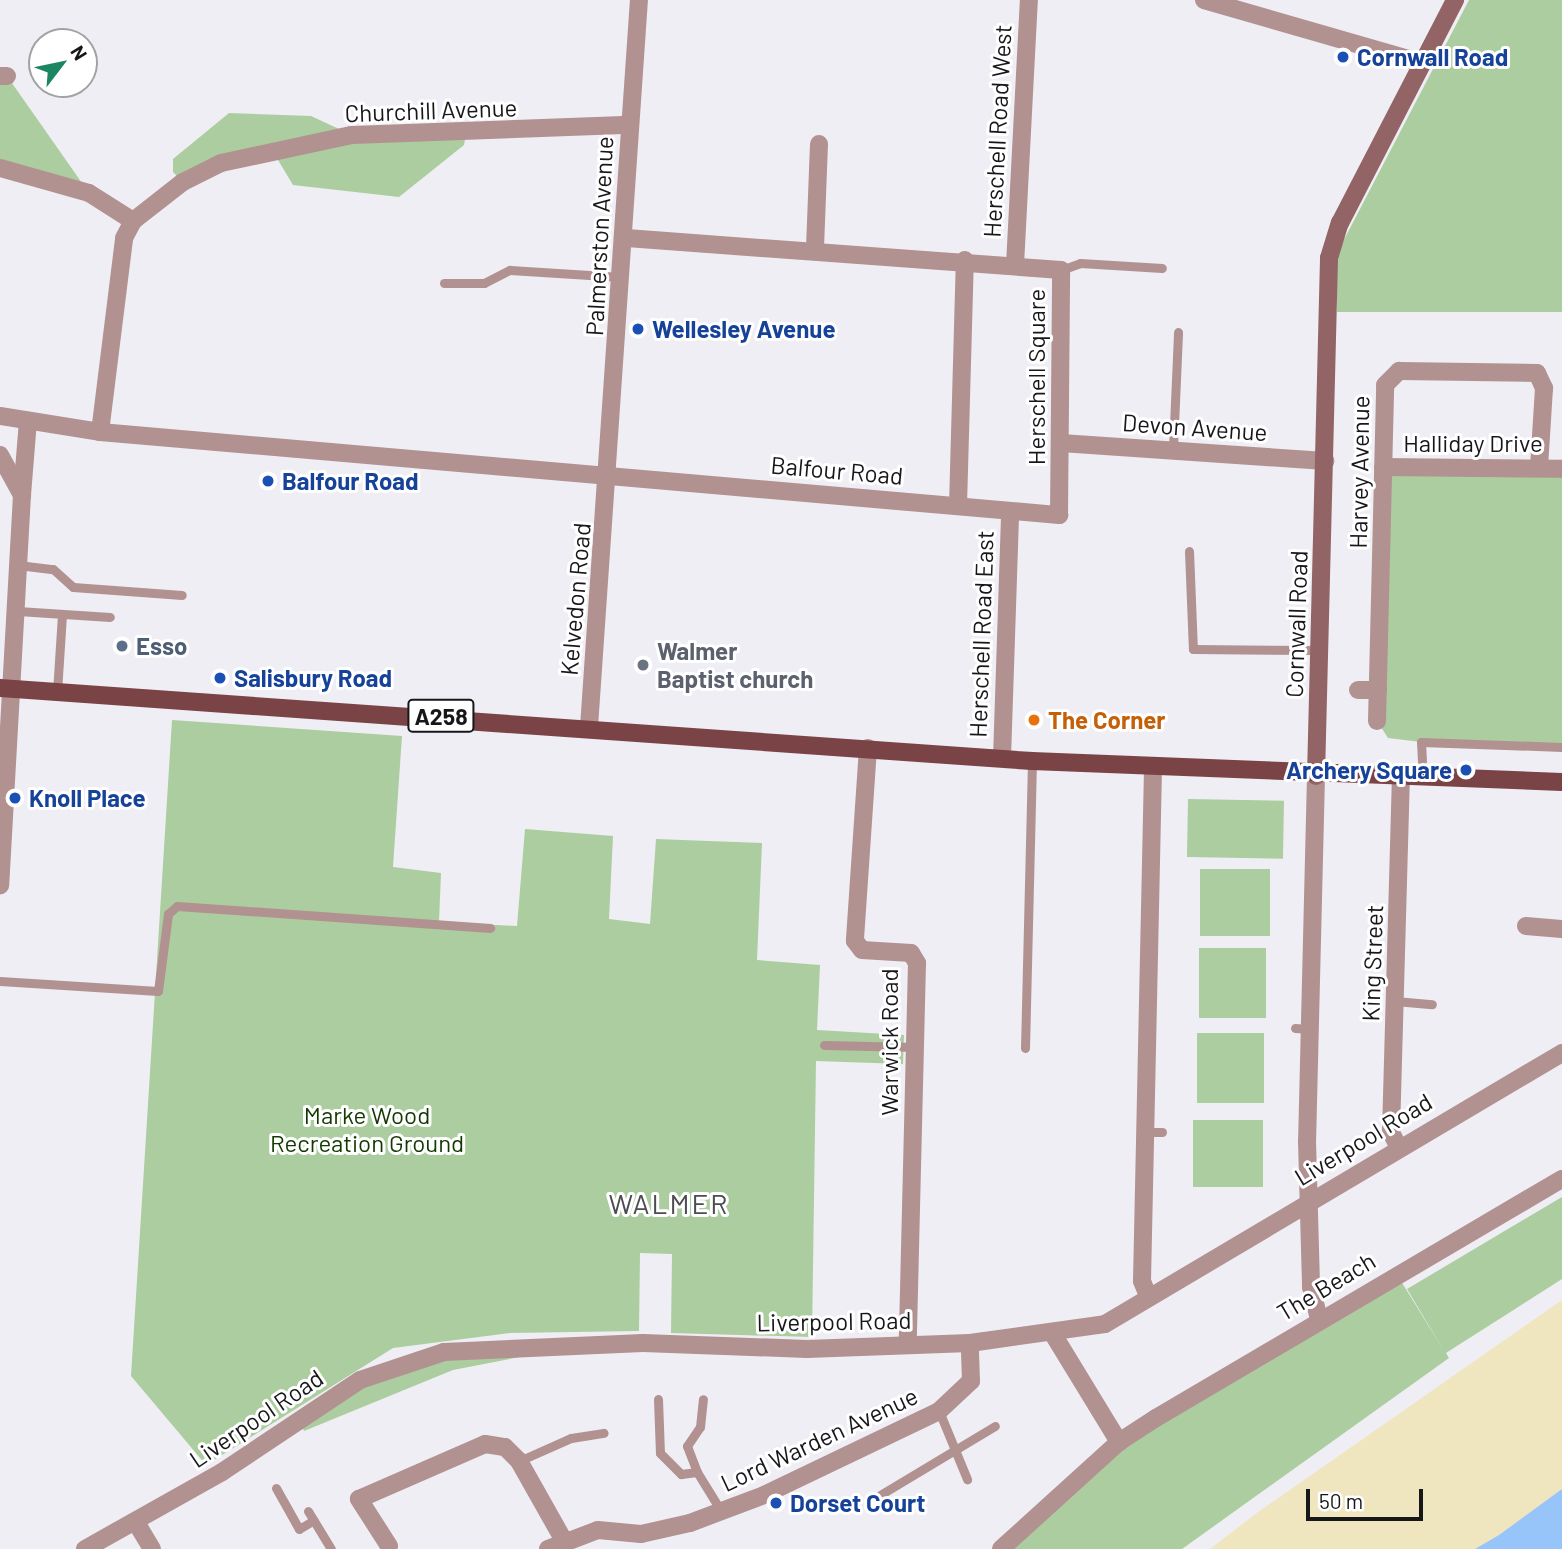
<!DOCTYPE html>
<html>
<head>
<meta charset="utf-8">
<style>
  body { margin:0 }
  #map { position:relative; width:1562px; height:1549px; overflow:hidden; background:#efeef5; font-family:Barlow,sans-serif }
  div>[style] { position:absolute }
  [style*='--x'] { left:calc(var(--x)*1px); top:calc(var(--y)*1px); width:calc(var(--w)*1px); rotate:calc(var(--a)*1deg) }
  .green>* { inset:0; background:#accd9f; transform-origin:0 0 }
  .sand>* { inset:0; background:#efe6c0 }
  .water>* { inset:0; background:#98c5f9 }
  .service>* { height:9px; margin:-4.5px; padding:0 4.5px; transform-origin:4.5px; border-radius:4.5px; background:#b29191 }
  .minor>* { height:18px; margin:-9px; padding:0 9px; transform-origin:9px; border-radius:9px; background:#b29191 }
  .tertiary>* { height:18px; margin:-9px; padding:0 9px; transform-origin:9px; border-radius:9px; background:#b29191 }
  .secondary>* { height:18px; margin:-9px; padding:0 9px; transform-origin:9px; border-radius:9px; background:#926465 }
  .primary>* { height:18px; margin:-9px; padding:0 9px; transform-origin:9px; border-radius:9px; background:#7a4446 }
  .dots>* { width:19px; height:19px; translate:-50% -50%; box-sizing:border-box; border:4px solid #fff; border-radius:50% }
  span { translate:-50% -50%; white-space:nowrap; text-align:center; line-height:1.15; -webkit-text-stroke:6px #fff; paint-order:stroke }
  .shield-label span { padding:2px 5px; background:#fff; border:2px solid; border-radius:5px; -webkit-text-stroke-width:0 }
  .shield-label { font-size:23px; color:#17171a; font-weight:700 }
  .transit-label { font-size:24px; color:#164399; font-weight:700 }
  .left { translate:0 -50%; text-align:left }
  .right { translate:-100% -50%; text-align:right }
  .street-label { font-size:24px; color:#17171a }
  .service-label { font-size:24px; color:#4e5e75; font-weight:700 }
  .worship-label { font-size:24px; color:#5b616d; font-weight:700 }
  .food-label { font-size:24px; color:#c56008; font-weight:700 }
  .park-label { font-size:24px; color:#143900 }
  .quarter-label { font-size:28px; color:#4d4c52; letter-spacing:2px }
  .north { position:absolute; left:28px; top:28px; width:70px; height:70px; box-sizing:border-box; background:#fff; border:2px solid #a2a2a3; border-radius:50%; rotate:58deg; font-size:19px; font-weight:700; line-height:28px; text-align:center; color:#17171a }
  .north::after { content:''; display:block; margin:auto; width:24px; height:32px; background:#1c8663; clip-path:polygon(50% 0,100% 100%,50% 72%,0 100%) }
  .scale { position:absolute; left:1306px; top:1489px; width:117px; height:32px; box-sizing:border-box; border:4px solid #17171a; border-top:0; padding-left:9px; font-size:21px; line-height:24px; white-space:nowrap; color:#17171a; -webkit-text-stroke:5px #fff; paint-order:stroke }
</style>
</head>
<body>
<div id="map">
  <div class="green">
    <i style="clip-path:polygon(1469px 0,1562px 0,1562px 312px,1337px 312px,1337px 253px)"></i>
    <i style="clip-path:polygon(0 76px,7px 76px,89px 193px,0 168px)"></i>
    <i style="clip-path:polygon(229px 113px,311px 116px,352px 135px,466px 134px,464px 145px,399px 197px,293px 185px,272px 150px,183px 182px,173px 172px,173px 159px)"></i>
    <i style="clip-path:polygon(1383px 467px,1562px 469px,1562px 747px,1421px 742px,1388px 738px,1377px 721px)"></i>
    <i style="clip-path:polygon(172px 720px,402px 736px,393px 867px,441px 873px,439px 922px,517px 926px,525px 829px,613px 836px,609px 919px,650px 924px,656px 839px,762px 843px,757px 960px,820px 965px,817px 1030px,904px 1035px,903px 1064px,816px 1061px,812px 1337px,671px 1333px,672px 1254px,640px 1253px,639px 1331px,510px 1333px,393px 1348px,206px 1465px,131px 1376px)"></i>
    <i style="left:1188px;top:799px;width:96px;height:58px;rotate:1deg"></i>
    <i style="left:1200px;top:869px;width:70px;height:67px"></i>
    <i style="left:1199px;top:948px;width:67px;height:70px"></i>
    <i style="left:1197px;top:1033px;width:67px;height:70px"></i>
    <i style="left:1193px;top:1120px;width:70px;height:67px"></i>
    <i style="clip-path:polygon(1562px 1197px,1562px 1279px,1446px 1353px,1449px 1358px,1182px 1549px,1001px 1549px,1109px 1454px,1396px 1273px,1444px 1351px,1407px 1289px)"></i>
    <i style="clip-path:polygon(535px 1354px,453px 1370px,304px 1431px,298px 1417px,402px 1362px)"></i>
  </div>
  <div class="sand">
    <i style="clip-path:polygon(1562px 1300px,1562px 1549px,1210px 1549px,1258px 1512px)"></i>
  </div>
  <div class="water">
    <i style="clip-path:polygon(1562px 1489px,1562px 1549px,1475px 1549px,1499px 1535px)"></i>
  </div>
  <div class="service">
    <i style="--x:1061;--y:270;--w:20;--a:-20"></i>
    <i style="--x:1080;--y:263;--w:82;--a:3.5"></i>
    <i style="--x:444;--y:283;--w:40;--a:0"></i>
    <i style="--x:484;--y:283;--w:29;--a:-27"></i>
    <i style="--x:510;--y:270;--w:111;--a:3.6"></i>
    <i style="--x:1173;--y:448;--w:116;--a:-87.5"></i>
    <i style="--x:1189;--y:551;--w:98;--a:87.7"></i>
    <i style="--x:1193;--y:649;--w:127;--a:0.5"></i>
    <i style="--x:18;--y:565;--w:35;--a:7"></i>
    <i style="--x:53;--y:569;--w:27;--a:42"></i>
    <i style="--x:73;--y:587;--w:109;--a:4.2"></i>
    <i style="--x:18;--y:611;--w:92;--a:3.7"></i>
    <i style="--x:57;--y:692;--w:78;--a:-86.3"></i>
    <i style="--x:1422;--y:761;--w:19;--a:-93"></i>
    <i style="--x:1421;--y:742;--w:141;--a:2"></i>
    <i style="--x:0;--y:981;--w:158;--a:3.6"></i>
    <i style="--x:158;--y:991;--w:78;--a:-82.6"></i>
    <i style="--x:168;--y:914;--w:12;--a:-42"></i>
    <i style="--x:177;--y:906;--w:314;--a:4"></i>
    <i style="--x:1395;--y:1001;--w:37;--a:5"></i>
    <i style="--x:1295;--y:1028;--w:16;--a:4"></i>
    <i style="--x:824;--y:1045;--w:92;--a:1.2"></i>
    <i style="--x:1025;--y:1048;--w:287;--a:-88.6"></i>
    <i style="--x:1148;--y:1132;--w:14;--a:0"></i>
    <i style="--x:658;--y:1399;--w:54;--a:87.9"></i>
    <i style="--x:660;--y:1453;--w:30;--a:45"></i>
    <i style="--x:681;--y:1474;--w:16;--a:-7"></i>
    <i style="--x:697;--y:1472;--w:46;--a:58.4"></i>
    <i style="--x:939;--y:1411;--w:74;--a:67.6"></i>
    <i style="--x:519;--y:1461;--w:57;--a:-23.9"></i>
    <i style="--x:571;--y:1438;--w:33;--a:-9"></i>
    <i style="--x:697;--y:1472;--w:28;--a:-111"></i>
    <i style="--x:687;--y:1446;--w:23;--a:-56"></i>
    <i style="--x:700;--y:1427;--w:28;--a:-84"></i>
    <i style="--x:276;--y:1488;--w:47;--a:60.7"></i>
    <i style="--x:299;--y:1529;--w:17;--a:-31"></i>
    <i style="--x:880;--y:1495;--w:134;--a:-31"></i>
    <i style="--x:308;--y:1511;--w:44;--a:58.8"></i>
  </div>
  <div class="minor">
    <i style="--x:1204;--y:0;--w:227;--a:16.1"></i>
    <i style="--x:0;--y:76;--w:7;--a:0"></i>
    <i style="--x:0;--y:168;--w:92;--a:15.7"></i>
    <i style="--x:89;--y:193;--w:52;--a:32.5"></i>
    <i style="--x:815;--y:248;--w:104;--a:-87.8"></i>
    <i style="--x:1015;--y:265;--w:265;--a:-87"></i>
    <i style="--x:0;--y:416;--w:101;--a:9.1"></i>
    <i style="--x:100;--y:432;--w:963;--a:4.95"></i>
    <i style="--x:1059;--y:515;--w:245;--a:-89.5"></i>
    <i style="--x:1061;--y:270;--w:439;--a:-175.8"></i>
    <i style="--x:100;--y:432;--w:195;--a:-82.9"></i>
    <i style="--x:124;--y:238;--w:19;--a:-62"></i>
    <i style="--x:133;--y:221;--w:63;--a:-38"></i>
    <i style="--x:183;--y:182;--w:42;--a:-26.6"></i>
    <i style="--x:221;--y:163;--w:134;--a:-12.1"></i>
    <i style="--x:352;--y:135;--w:278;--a:-2.1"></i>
    <i style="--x:1061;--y:443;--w:265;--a:3.9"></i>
    <i style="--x:1383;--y:467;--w:179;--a:0.6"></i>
    <i style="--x:22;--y:495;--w:74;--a:-85.4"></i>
    <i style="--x:958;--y:506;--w:246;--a:-88.4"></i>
    <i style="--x:1358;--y:690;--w:20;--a:0"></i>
    <i style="--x:1377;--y:721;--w:336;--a:-88.6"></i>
    <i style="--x:1385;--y:385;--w:20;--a:-45"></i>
    <i style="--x:1399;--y:371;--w:138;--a:0.8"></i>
    <i style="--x:1537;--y:373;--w:17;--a:65"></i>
    <i style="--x:1544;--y:388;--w:80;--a:93.6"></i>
    <i style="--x:589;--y:727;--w:729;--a:-86.07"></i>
    <i style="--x:868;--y:748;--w:193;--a:93.9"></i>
    <i style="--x:855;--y:941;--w:11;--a:52"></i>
    <i style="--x:862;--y:950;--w:49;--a:3.5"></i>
    <i style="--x:911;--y:953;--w:12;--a:59"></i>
    <i style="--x:917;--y:963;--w:381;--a:91.4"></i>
    <i style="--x:1002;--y:758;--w:246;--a:-88.1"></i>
    <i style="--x:1316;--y:776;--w:365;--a:91.4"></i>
    <i style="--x:1307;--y:1141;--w:146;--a:88.4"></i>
    <i style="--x:1311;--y:1287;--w:33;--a:76"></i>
    <i style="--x:1526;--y:926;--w:36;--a:5"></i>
    <i style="--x:1398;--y:1146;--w:16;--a:-117"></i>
    <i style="--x:1391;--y:1132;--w:353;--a:-88.4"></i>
    <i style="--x:1148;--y:1296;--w:16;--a:-112"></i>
    <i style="--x:1142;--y:1281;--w:514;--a:-88.77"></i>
    <i style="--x:1053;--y:1334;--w:127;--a:58.6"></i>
    <i style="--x:137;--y:1524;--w:29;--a:59"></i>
    <i style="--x:389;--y:1546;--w:56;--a:-122.6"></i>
    <i style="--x:359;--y:1499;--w:137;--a:-23.6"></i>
    <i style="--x:485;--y:1444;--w:20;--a:9"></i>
    <i style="--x:505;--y:1447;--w:20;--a:45"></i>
    <i style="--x:519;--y:1461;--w:92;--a:60.6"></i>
    <i style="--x:85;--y:1549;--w:157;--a:-29.3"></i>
    <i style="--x:222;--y:1472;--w:166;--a:-33.7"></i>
    <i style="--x:360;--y:1380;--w:89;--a:-18.4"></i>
    <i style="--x:444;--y:1352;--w:199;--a:-2.6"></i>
    <i style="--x:643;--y:1343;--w:164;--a:2.1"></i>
    <i style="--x:807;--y:1349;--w:163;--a:-2.1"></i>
    <i style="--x:970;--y:1343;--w:136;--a:-8"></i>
    <i style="--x:1105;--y:1324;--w:531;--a:-30.67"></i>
    <i style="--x:548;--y:1549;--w:53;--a:-20.8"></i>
    <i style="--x:598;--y:1530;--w:43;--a:5.3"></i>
    <i style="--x:641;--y:1534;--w:50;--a:-12.7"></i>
    <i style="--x:690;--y:1523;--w:79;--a:-20.7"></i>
    <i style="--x:764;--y:1495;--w:194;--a:-25.6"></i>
    <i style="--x:939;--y:1411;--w:44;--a:-43.2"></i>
    <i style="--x:971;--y:1381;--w:38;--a:-92"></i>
  </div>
  <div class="tertiary">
    <i style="--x:0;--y:455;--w:46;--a:61.2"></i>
    <i style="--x:22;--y:495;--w:391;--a:93.2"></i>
    <i style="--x:1001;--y:1549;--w:159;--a:-42.2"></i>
    <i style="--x:1119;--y:1442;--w:44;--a:-33"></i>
    <i style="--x:1156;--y:1418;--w:471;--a:-30.5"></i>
  </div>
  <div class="secondary">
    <i style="--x:1316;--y:776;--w:518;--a:-88.56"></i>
    <i style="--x:1329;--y:258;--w:37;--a:-73"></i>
    <i style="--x:1340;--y:223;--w:251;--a:-62.7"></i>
  </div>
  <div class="primary">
    <i style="--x:0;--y:688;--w:1035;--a:4.05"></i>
    <i style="--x:1032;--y:761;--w:530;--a:2.27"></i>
  </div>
  <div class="dots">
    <i style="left:1343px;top:57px;background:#1a4fb4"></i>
    <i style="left:638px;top:329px;background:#1a4fb4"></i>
    <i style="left:268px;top:481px;background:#1a4fb4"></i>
    <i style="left:122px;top:646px;background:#5c6f8a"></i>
    <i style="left:643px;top:665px;background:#6b7280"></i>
    <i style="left:220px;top:678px;background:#1a4fb4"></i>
    <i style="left:1034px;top:720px;background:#e8710a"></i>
    <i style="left:1466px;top:770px;background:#1a4fb4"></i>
    <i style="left:15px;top:798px;background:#1a4fb4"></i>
    <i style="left:776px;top:1503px;background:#1a4fb4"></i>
  </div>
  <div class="shield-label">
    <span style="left:441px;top:716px">A258</span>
  </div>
  <div class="transit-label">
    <span class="left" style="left:1357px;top:57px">Cornwall Road</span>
    <span class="left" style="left:652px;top:329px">Wellesley Avenue</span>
    <span class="left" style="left:282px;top:481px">Balfour Road</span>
    <span class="left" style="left:234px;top:678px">Salisbury Road</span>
    <span class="right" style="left:1452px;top:770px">Archery Square</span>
    <span class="left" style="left:29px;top:798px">Knoll Place</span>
    <span class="left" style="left:790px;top:1503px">Dorset Court</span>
  </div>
  <div class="street-label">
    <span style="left:431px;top:110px;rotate:-2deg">Churchill Avenue</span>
    <span style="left:997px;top:131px;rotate:-87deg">Herschell Road West</span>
    <span style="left:599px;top:236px;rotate:-87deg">Palmerston Avenue</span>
    <span style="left:1036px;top:377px;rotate:-90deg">Herschell Square</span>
    <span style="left:1195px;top:427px;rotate:4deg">Devon Avenue</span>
    <span style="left:1473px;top:443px">Halliday Drive</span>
    <span style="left:837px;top:470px;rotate:5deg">Balfour Road</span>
    <span style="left:1359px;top:472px;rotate:-89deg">Harvey Avenue</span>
    <span style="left:575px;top:599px;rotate:-85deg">Kelvedon Road</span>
    <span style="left:1296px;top:624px;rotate:-88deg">Cornwall Road</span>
    <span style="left:981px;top:634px;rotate:-88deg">Herschell Road East</span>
    <span style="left:1372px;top:963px;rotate:-88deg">King Street</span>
    <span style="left:889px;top:1042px;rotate:-90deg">Warwick Road</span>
    <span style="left:1363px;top:1139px;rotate:-31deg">Liverpool Road</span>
    <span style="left:1326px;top:1286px;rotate:-31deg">The Beach</span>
    <span style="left:834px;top:1321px;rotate:-1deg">Liverpool Road</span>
    <span style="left:256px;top:1418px;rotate:-34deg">Liverpool Road</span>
    <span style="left:819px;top:1439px;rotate:-25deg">Lord Warden Avenue</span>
  </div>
  <div class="service-label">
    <span class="left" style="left:136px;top:646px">Esso</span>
  </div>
  <div class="worship-label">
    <span class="left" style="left:657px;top:665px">Walmer<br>Baptist church</span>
  </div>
  <div class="food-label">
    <span class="left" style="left:1048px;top:720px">The Corner</span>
  </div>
  <div class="park-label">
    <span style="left:367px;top:1129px">Marke Wood<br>Recreation Ground</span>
  </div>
  <div class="quarter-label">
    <span style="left:669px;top:1203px">WALMER</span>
  </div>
  <div class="north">N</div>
  <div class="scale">50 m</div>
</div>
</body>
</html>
